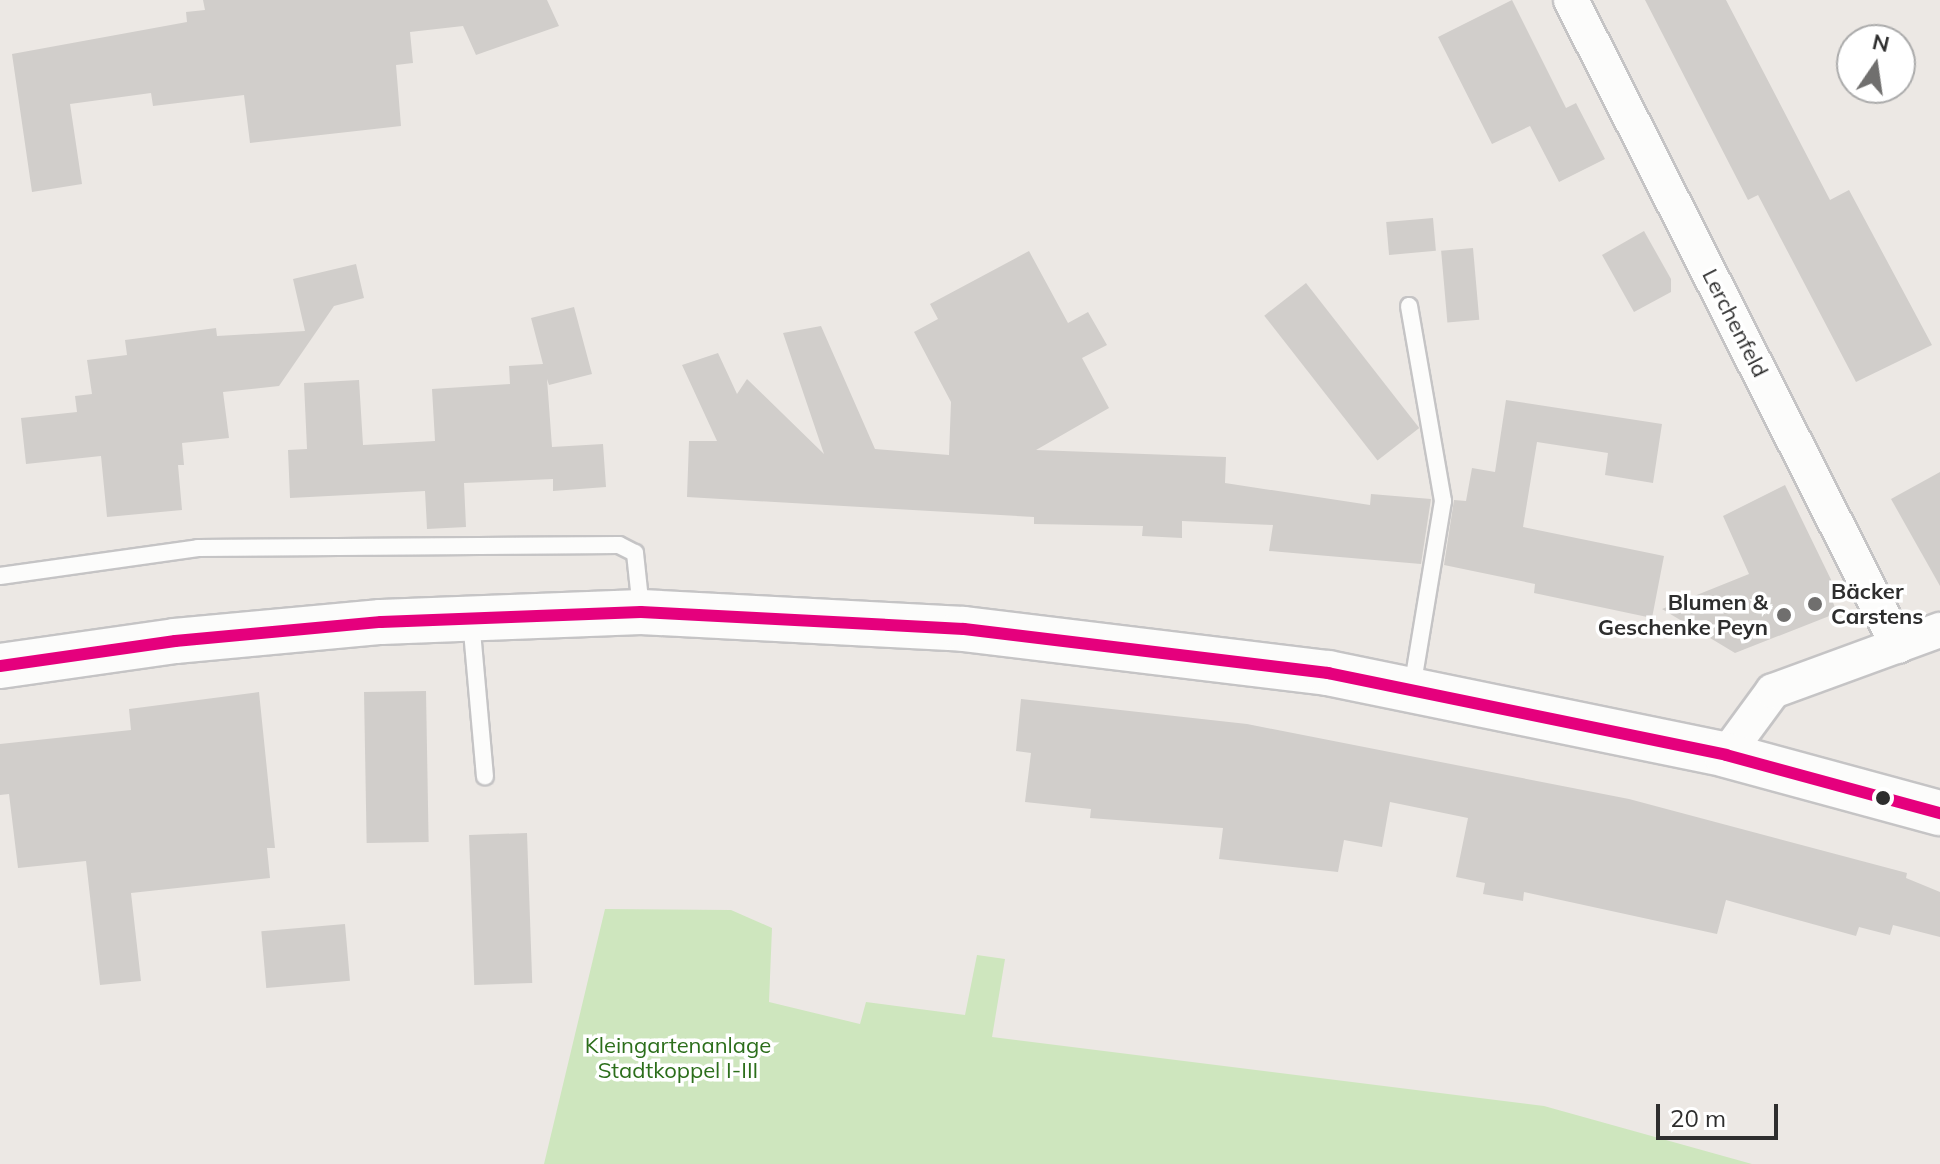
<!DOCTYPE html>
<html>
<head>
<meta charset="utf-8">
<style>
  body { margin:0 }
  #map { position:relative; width:1940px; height:1164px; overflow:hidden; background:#ece8e4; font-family:Mulish,sans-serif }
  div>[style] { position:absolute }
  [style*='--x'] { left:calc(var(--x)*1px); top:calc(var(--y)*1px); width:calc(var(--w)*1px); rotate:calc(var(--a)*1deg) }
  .green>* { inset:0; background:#cee6be }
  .building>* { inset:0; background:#d1cecb; transform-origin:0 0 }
  .roads { filter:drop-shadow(2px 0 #c5c4c5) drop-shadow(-2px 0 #c5c4c5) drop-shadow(0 2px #c5c4c5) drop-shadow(0 -2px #c5c4c5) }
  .lane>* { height:16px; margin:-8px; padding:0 8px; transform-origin:8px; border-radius:8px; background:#fcfcfb }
  .street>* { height:34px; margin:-17px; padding:0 17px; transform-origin:17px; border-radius:17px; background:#fcfcfb }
  .secondary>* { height:44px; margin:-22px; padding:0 22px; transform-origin:22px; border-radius:22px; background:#fcfcfb }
  .bus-1>* { height:12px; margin:-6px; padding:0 6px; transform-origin:6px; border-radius:6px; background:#e5007d }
  .dots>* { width:22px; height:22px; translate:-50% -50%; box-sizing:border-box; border:4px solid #fff; border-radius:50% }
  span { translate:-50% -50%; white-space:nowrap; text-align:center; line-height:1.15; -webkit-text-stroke:7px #fff; paint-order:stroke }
  .street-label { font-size:22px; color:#2e2e2e }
  .poi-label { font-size:22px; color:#2e2e2e; font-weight:700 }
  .left { translate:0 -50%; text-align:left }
  .right { translate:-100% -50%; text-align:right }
  .park-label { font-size:22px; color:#2c6e1b }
  .north { position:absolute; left:1836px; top:24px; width:80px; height:80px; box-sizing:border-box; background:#fff; border:2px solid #ababab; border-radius:50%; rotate:13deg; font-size:22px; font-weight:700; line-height:32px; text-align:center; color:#2e2e2e }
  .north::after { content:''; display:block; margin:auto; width:28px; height:36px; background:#706f6e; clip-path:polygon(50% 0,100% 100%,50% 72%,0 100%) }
  .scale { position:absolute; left:1656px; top:1104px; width:122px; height:36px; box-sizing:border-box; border:4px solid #2e2e2e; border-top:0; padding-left:10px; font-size:24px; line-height:28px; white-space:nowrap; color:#2e2e2e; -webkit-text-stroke:6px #fff; paint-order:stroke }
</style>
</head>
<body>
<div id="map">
  <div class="green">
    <i style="clip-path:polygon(605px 909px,731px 910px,772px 928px,769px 1002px,860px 1024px,866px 1002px,965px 1015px,977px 955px,1005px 959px,992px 1037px,1544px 1106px,1752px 1164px,544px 1164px)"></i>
  </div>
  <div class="building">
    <i style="clip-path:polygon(203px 0,547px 0,559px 26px,476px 55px,463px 26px,410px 32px,413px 63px,396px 65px,401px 126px,250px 143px,244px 95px,153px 106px,151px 93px,70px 104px,82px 184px,32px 192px,12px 54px,187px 22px,186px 12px,205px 10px)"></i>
    <i style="clip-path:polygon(1512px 0,1566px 108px,1576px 103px,1605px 159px,1559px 182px,1530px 126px,1492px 144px,1438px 37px)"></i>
    <i style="clip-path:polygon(1645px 0,1726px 0,1830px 200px,1849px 190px,1932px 345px,1856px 382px,1758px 195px,1748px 200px)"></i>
    <i style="left:1433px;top:218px;width:33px;height:47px;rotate:85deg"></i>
    <i style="clip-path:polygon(1644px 231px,1671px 279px,1671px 292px,1634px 312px,1602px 255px)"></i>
    <i style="left:1473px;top:248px;width:72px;height:32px;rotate:85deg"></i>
    <i style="clip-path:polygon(1029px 251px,1068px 323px,1088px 312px,1107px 345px,1082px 358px,1109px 408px,1036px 450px,1226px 457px,1225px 483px,1370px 505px,1371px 494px,1431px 499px,1421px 564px,1269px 551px,1273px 525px,1182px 521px,1182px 538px,1142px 536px,1143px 526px,1034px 524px,1034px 517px,687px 497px,689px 441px,717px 441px,682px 365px,718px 353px,737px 394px,747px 379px,824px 454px,783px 333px,821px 326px,875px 449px,949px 455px,951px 402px,914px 332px,938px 319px,930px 304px)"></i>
    <i style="clip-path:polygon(356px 264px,364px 298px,334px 306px,279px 386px,223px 392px,229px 438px,182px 443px,184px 465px,178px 465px,182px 510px,107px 517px,101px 456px,26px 464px,21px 418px,77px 412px,75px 396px,92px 394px,87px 360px,127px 355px,125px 340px,216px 328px,217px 336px,305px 331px,293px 279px)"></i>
    <i style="left:1306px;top:283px;width:184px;height:53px;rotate:52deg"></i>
    <i style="clip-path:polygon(574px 307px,592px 374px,549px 385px,547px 379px,552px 447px,603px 444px,606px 487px,553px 491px,553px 479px,464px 483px,466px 527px,427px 529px,425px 491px,290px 498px,288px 450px,307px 449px,304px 383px,359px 380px,363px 445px,435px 441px,432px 389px,510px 384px,509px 366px,543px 364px,531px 318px)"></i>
    <i style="clip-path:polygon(1506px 400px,1662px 424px,1653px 483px,1605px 475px,1608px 453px,1537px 442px,1523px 527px,1664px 556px,1652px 618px,1534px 593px,1535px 584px,1444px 565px,1454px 500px,1466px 501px,1472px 468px,1495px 472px)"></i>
    <i style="clip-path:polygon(1940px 472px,1940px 586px,1891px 499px)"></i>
    <i style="clip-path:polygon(1785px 485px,1838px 594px,1831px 597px,1837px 613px,1735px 653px,1662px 609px,1749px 574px,1723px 516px)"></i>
    <i style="left:426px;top:691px;width:151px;height:62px;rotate:89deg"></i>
    <i style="clip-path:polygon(259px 692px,275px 848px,267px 848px,270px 878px,131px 893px,141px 981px,100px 985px,86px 861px,18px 868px,9px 794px,0 795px,0 744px,131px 730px,129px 709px)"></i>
    <i style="clip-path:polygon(1021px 699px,1247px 724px,1629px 799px,1907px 873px,1906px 878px,1940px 892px,1940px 937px,1893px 925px,1890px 935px,1859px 927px,1856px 936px,1726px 900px,1717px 934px,1524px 892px,1523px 901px,1483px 894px,1485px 883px,1456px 877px,1468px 818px,1390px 802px,1382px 847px,1344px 840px,1338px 872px,1219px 859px,1223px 828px,1090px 818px,1091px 809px,1025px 802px,1031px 753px,1016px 751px)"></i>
    <i style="left:527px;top:833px;width:150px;height:58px;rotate:88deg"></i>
    <i style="left:345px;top:924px;width:57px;height:84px;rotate:85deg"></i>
  </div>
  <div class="roads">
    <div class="lane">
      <i style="--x:1409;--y:306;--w:198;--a:80.1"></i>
      <i style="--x:1443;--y:501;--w:190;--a:99.4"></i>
      <i style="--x:0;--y:576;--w:200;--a:-8"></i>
      <i style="--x:198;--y:548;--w:421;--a:-0.4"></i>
      <i style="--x:619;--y:545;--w:18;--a:27"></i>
      <i style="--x:635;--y:553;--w:56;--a:83.9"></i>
      <i style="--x:471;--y:620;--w:157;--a:84.9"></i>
    </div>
    <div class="street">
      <i style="--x:1571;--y:0;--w:724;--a:63.15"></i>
      <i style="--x:1726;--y:755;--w:79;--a:-53.7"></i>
      <i style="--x:1773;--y:691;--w:178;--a:-20.1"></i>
    </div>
    <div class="secondary">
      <i style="--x:0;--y:666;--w:177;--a:-8.1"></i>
      <i style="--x:175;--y:641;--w:207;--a:-5.3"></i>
      <i style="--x:381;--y:622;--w:260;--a:-2.2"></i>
      <i style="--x:641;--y:612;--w:323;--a:3"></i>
      <i style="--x:964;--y:629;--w:367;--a:6.9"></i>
      <i style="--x:1328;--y:673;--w:406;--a:11.6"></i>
      <i style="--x:1726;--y:755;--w:222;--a:15.2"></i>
    </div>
  </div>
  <div class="bus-1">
    <i style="--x:0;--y:666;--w:177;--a:-8.1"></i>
    <i style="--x:175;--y:641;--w:207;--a:-5.3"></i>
    <i style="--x:381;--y:622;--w:260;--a:-2.2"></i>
    <i style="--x:641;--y:612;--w:323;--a:3"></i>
    <i style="--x:964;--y:629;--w:367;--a:6.9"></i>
    <i style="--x:1328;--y:673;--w:406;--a:11.6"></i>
    <i style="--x:1726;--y:755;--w:222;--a:15.2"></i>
  </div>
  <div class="dots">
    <i style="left:1815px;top:604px;background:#706f6e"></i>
    <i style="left:1784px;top:615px;background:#706f6e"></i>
    <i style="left:1883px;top:798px;background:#2e2e2e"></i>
  </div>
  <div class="street-label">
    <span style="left:1735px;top:323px;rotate:63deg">Lerchenfeld</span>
  </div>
  <div class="poi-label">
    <span class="left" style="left:1831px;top:604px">Bäcker<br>Carstens</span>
    <span class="right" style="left:1768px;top:615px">Blumen &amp;<br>Geschenke Peyn</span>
  </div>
  <div class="park-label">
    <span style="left:678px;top:1058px">Kleingartenanlage<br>Stadtkoppel I-III</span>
  </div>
  <div class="north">N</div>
  <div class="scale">20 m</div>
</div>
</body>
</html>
